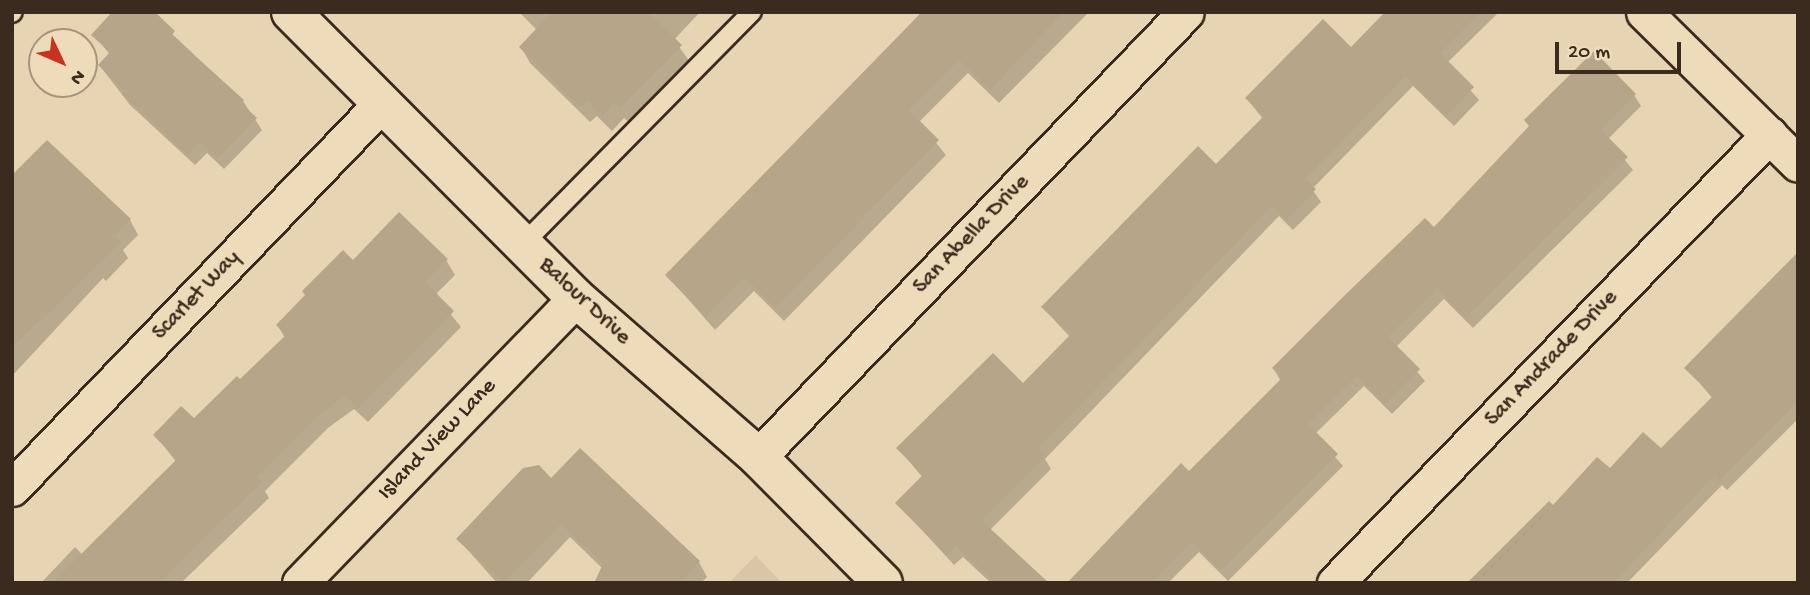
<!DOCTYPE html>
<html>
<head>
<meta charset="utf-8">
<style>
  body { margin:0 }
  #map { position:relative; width:1810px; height:595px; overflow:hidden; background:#e7d4b3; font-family:"Gochi Hand",sans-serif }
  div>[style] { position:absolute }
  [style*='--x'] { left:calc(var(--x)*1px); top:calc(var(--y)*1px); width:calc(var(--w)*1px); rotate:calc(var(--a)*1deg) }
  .built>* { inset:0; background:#d9c6a6 }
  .shadow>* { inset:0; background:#0003 }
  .building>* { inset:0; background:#b7a589 }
  .roads { filter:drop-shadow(2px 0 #3b2a1e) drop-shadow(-2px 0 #3b2a1e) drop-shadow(0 2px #3b2a1e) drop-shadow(0 -2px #3b2a1e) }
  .lane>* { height:18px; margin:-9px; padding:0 9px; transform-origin:9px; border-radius:9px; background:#eedbb9 }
  .street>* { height:35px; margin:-17.5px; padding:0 17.5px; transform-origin:17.5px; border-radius:17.5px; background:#eedbb9 }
  .secondary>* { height:38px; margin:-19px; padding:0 19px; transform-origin:19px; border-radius:19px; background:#eedbb9 }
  span { translate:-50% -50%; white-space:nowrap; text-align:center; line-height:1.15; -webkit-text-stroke:7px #eedbb9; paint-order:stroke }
  .street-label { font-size:23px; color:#3b2a1e }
  .frame { position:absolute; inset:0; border:14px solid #3b2a1e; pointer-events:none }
  .north { position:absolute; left:28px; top:28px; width:70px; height:70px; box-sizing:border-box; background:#eedbb9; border:2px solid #a6947b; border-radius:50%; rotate:134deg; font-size:19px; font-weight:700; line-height:28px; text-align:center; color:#3b2a1e }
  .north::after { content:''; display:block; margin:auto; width:24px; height:32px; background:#c8321e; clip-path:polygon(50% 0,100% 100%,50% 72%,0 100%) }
  .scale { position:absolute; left:1555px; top:42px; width:126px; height:32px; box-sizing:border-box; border:4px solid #3b2a1e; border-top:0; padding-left:9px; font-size:21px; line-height:24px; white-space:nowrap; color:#3b2a1e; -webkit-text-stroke:5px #eedbb9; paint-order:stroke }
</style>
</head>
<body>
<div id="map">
  <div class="built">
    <i style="clip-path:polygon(755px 556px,756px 556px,782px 583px,729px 583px)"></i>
  </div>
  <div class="shadow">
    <i style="clip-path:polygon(149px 12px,243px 101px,262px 130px,224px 169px,207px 153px,195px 165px,130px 105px,100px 66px,110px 55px,96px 37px)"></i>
    <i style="clip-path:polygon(519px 12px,700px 12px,674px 40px,690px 62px,630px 123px,624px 118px,612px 131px,597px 116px,590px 122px,530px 63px,521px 47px,537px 30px)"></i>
    <i style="clip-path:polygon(922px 12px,1089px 12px,999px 103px,968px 73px,919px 122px,946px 155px,784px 321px,754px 291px,715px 330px,667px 275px)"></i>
    <i style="clip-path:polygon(1388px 12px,1499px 12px,1447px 63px,1479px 100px,1454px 126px,1413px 86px,1312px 189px,1321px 202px,1293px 230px,1279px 216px,1045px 459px,1051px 469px,990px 530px,1047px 583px,991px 583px,963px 557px,954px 565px,897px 503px,923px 478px,898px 448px,1023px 386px,1070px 337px,1043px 308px,1216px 167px,1263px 119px,1247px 99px,1351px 50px)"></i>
    <i style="clip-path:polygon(1634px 95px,1641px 106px,1608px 139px,1633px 170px,1473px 328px,1444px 299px,1396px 347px,1425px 381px,1392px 414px,1364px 386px,1315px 434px,1343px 466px,1228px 581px,1199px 552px,1168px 583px,1070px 583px,1189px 474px,1280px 380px,1274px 369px,1434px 229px,1530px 127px,1526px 121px)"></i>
    <i style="clip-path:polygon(12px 178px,130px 220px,138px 235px,123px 250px,128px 258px,106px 281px,103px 278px,12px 376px)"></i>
    <i style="clip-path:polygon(1798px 259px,1798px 419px,1727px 490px,1722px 485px,1627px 583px,1471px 583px,1553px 508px,1610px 471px,1661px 451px,1713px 399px,1687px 368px)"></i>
    <i style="clip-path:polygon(446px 260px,455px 275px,435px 295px,461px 327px,368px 422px,354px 409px,328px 428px,265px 491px,269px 498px,181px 583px,41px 583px,75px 547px,82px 554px,99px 536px,102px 540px,177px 463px,155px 435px,194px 420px,240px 382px,285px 338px,278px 326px,353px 262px)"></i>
    <i style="clip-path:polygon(551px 480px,699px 562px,707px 577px,701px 583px,597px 583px,607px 573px,570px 537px,527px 583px,497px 583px,458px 539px)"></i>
  </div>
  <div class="building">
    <i style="clip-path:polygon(112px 12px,155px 12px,175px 31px,172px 35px,244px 100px,241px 103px,257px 118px,217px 159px,200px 143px,188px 155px,122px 94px,124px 91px,98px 65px,110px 52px,91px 35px)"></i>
    <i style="clip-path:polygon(552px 12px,648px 12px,682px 45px,620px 108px,614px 103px,602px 116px,587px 101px,580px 107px,519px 47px)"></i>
    <i style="clip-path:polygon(922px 12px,1063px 12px,990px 90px,959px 60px,909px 110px,939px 140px,775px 308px,745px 278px,706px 317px,665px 275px)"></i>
    <i style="clip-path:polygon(1385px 12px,1481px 12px,1440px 53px,1474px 87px,1446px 116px,1405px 76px,1305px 179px,1316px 189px,1286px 220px,1272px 206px,1038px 449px,1046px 457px,982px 521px,1049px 583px,995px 583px,956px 546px,947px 555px,895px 503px,923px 475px,896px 448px,993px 353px,1023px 383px,1071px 334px,1041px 307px,1198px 146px,1216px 164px,1264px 116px,1245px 98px,1323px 19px,1351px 47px)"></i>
    <i style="clip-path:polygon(1594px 51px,1636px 94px,1600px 129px,1628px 157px,1466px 318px,1437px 289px,1388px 337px,1420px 369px,1385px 404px,1357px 376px,1308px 424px,1338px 454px,1221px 571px,1192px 542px,1151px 583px,1067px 583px,1181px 463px,1189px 471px,1282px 378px,1272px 368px,1346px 294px,1425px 218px,1434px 227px,1529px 126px,1524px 120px)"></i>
    <i style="clip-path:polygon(47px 140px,131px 219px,115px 236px,121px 242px,12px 348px,12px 175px)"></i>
    <i style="clip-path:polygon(399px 212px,448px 259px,425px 282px,454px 311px,359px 408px,345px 395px,320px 414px,257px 477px,262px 482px,158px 583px,52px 583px,177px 459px,153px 435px,181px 406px,194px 418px,237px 376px,240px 379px,286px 335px,276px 325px,305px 295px,302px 291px,343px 250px,353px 260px)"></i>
    <i style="clip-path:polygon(1798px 252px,1798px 402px,1720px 480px,1715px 475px,1613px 583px,1467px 583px,1549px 501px,1553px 505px,1597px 457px,1610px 468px,1643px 432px,1661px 448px,1713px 396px,1684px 368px)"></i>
    <i style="clip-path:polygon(580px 448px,700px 561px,679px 583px,594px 583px,603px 564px,561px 524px,504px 583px,456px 539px,523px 468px,539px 465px,551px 478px)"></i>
  </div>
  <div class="roads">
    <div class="lane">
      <i style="--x:12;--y:13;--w:1;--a:-45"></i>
      <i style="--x:523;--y:244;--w:326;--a:-45.4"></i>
    </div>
    <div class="street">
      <i style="--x:1644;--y:12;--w:216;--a:44.6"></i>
      <i style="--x:758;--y:457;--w:617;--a:-46.12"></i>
      <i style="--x:12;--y:488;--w:534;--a:-46.14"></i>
      <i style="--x:300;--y:583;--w:397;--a:-45.9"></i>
      <i style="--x:1335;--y:583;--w:624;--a:-45.91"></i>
    </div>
    <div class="secondary">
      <i style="--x:291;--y:12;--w:404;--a:45.1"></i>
      <i style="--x:576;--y:298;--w:242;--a:41.1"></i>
      <i style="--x:758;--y:457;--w:177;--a:45.2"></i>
    </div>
  </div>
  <div class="street-label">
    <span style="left:972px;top:235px;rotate:-46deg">San Abella Drive</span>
    <span style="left:197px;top:296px;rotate:-46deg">Scarlet Way</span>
    <span style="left:584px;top:302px;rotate:43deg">Balour Drive</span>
    <span style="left:1552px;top:359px;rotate:-46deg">San Andrade Drive</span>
    <span style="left:438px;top:440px;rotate:-46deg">Island View Lane</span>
  </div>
  <div class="frame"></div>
  <div class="north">N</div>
  <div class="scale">20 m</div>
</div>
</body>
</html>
